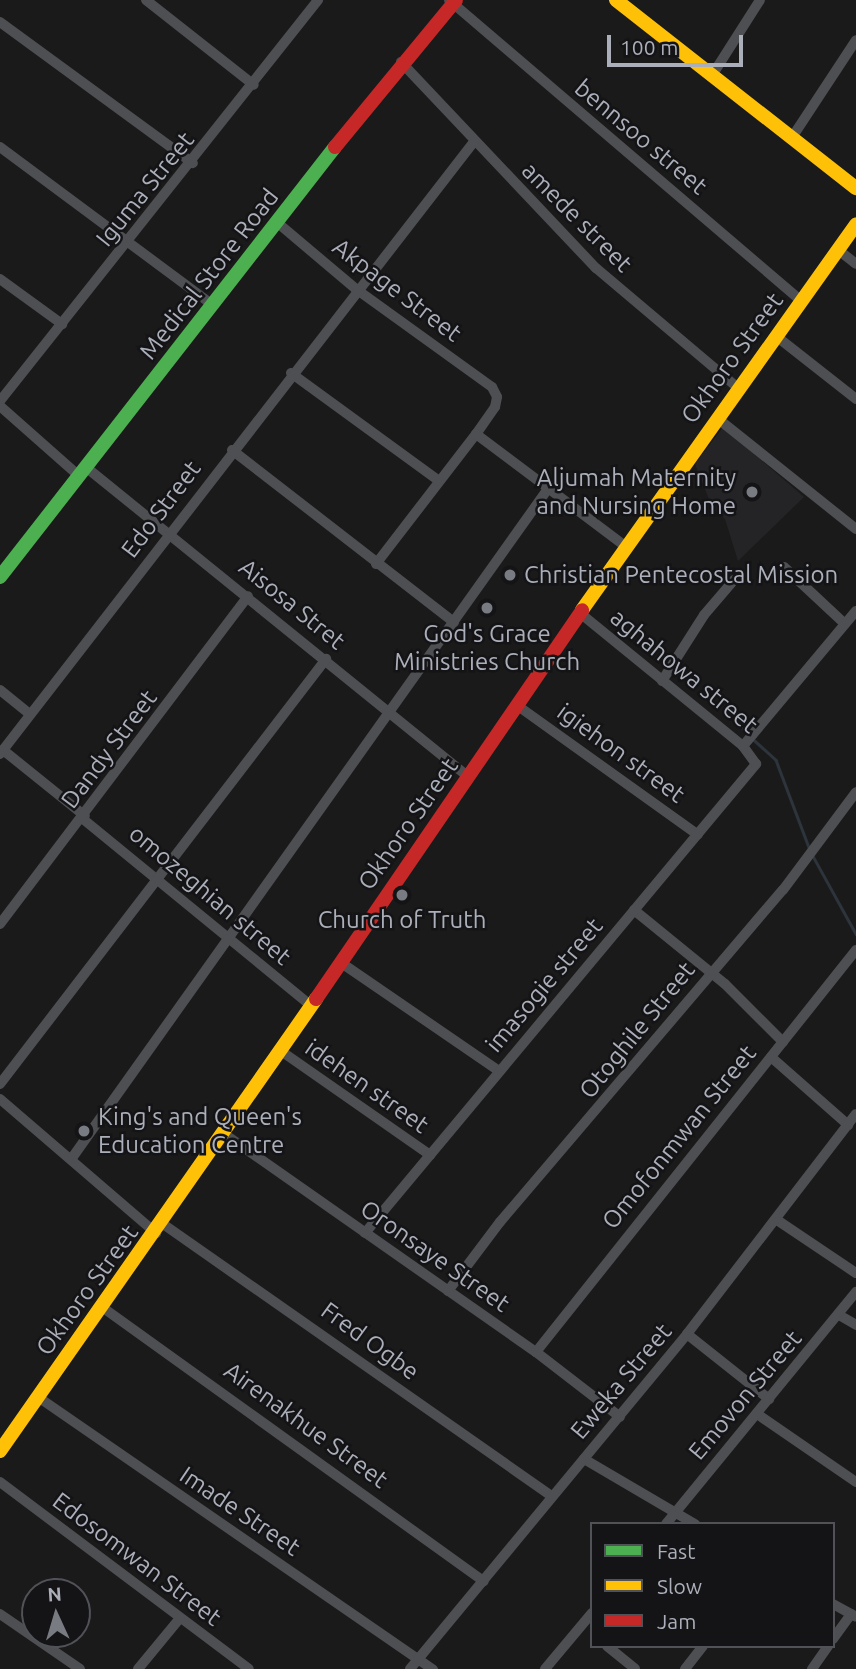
<!DOCTYPE html>
<html>
<head>
<meta charset="utf-8">
<style>
  body { margin:0 }
  #map { position:relative; width:856px; height:1669px; overflow:hidden; background:#1a1a1a; font-family:Ubuntu,sans-serif }
  div>[style] { position:absolute }
  [style*='--x'] { left:calc(var(--x)*1px); top:calc(var(--y)*1px); width:calc(var(--w)*1px); rotate:calc(var(--a)*1deg) }
  .built>* { inset:0; background:#242426 }
  .stream>* { height:2.5px; margin:-1.25px; padding:0 1.25px; transform-origin:1.25px; border-radius:1.25px; background:#2d343c }
  .street>* { height:10px; margin:-5px; padding:0 5px; transform-origin:5px; border-radius:5px; background:#4e4f53 }
  .fast>* { height:14px; margin:-7px; padding:0 7px; transform-origin:7px; border-radius:7px; background:#4caf50 }
  .slow>* { height:14px; margin:-7px; padding:0 7px; transform-origin:7px; border-radius:7px; background:#ffc107 }
  .jam>* { height:14px; margin:-7px; padding:0 7px; transform-origin:7px; border-radius:7px; background:#c62828 }
  .dots>* { width:19px; height:19px; translate:-50% -50%; box-sizing:border-box; border:4px solid #141416; border-radius:50% }
  span { translate:-50% -50%; white-space:nowrap; text-align:center; line-height:1.15; -webkit-text-stroke:5px #141416; paint-order:stroke }
  .street-label { font-size:24px; color:#abafba }
  .poi-label { font-size:24px; color:#abafba }
  .right { translate:-100% -50%; text-align:right }
  .left { translate:0 -50%; text-align:left }
  .legend { position:absolute; left:590px; top:1522px; width:245px; height:126px; box-sizing:border-box; background:#141416; border:2px solid #505258; margin:0; padding:9px 12px; list-style:none; font-size:21px; color:#abafba }
  .legend li { display:flex; align-items:center; gap:14px; height:35px }
  .legend b { width:35px; border:2px solid #505258 }
  .north { position:absolute; left:21px; top:1578px; width:70px; height:70px; box-sizing:border-box; background:#141416; border:2px solid #505258; border-radius:50%; rotate:356deg; font-size:19px; font-weight:700; line-height:28px; text-align:center; color:#abafba }
  .north::after { content:''; display:block; margin:auto; width:24px; height:32px; background:#787b82; clip-path:polygon(50% 0,100% 100%,50% 72%,0 100%) }
  .scale { position:absolute; left:607px; top:35px; width:136px; height:32px; box-sizing:border-box; border:4px solid #abafba; border-top:0; padding-left:9px; font-size:21px; line-height:24px; white-space:nowrap; color:#abafba; -webkit-text-stroke:5px #141416; paint-order:stroke }
</style>
</head>
<body>
<div id="map">
  <div class="built">
    <i style="clip-path:polygon(723px 427px,804px 497px,738px 561px,725px 519px,712px 507px,695px 464px)"></i>
  </div>
  <div class="stream">
    <i style="--x:730;--y:711;--w:31;--a:53"></i>
    <i style="--x:754;--y:740;--w:30;--a:42"></i>
    <i style="--x:776;--y:760;--w:96;--a:69.3"></i>
    <i style="--x:813;--y:856;--w:89;--a:61.1"></i>
  </div>
  <div class="street">
    <i style="--x:146;--y:0;--w:137;--a:38.2"></i>
    <i style="--x:449;--y:0;--w:464;--a:40.5"></i>
    <i style="--x:0;--y:22;--w:239;--a:36.2"></i>
    <i style="--x:401;--y:62;--w:284;--a:46.6"></i>
    <i style="--x:596;--y:268;--w:186;--a:40.2"></i>
    <i style="--x:711;--y:77;--w:91;--a:-57.5"></i>
    <i style="--x:791;--y:139;--w:118;--a:-56.7"></i>
    <i style="--x:0;--y:147;--w:265;--a:36.6"></i>
    <i style="--x:279;--y:224;--w:101;--a:40.2"></i>
    <i style="--x:356;--y:289;--w:168;--a:35.8"></i>
    <i style="--x:492;--y:387;--w:11;--a:63"></i>
    <i style="--x:497;--y:397;--w:10;--a:101"></i>
    <i style="--x:495;--y:407;--w:33;--a:125"></i>
    <i style="--x:476;--y:434;--w:164;--a:127.6"></i>
    <i style="--x:837;--y:249;--w:24;--a:38"></i>
    <i style="--x:0;--y:279;--w:77;--a:36"></i>
    <i style="--x:776;--y:336;--w:102;--a:38.2"></i>
    <i style="--x:291;--y:373;--w:183;--a:36.1"></i>
    <i style="--x:0;--y:401;--w:512;--a:-51.58"></i>
    <i style="--x:0;--y:406;--w:106;--a:41.5"></i>
    <i style="--x:717;--y:418;--w:178;--a:38.6"></i>
    <i style="--x:476;--y:434;--w:186;--a:36.9"></i>
    <i style="--x:232;--y:450;--w:281;--a:37.8"></i>
    <i style="--x:87;--y:468;--w:491;--a:39"></i>
    <i style="--x:784;--y:567;--w:83;--a:43.1"></i>
    <i style="--x:662;--y:681;--w:78;--a:-57.5"></i>
    <i style="--x:704;--y:615;--w:46;--a:-49.4"></i>
    <i style="--x:0;--y:690;--w:38;--a:39"></i>
    <i style="--x:518;--y:706;--w:221;--a:35.6"></i>
    <i style="--x:743;--y:746;--w:176;--a:-50.1"></i>
    <i style="--x:3;--y:750;--w:105;--a:38.8"></i>
    <i style="--x:0;--y:754;--w:773;--a:-52.26"></i>
    <i style="--x:83;--y:819;--w:293;--a:39.3"></i>
    <i style="--x:634;--y:910;--w:117;--a:39.1"></i>
    <i style="--x:725;--y:984;--w:82;--a:45"></i>
    <i style="--x:0;--y:924;--w:411;--a:-52.9"></i>
    <i style="--x:340;--y:962;--w:193;--a:34.4"></i>
    <i style="--x:281;--y:1051;--w:182;--a:34.9"></i>
    <i style="--x:771;--y:1057;--w:103;--a:41.4"></i>
    <i style="--x:0;--y:1084;--w:536;--a:-52.51"></i>
    <i style="--x:0;--y:1099;--w:206;--a:40.7"></i>
    <i style="--x:223;--y:1133;--w:382;--a:35"></i>
    <i style="--x:536;--y:1352;--w:106;--a:37.7"></i>
    <i style="--x:72;--y:1158;--w:825;--a:-54.58"></i>
    <i style="--x:777;--y:1220;--w:95;--a:33.9"></i>
    <i style="--x:163;--y:1224;--w:474;--a:35"></i>
    <i style="--x:365;--y:1233;--w:611;--a:-50.18"></i>
    <i style="--x:756;--y:764;--w:22;--a:-126"></i>
    <i style="--x:743;--y:746;--w:209;--a:-140.8"></i>
    <i style="--x:448;--y:1291;--w:86;--a:-53"></i>
    <i style="--x:500;--y:1222;--w:436;--a:-49.6"></i>
    <i style="--x:783;--y:890;--w:122;--a:-53.3"></i>
    <i style="--x:102;--y:1307;--w:470;--a:35.7"></i>
    <i style="--x:839;--y:1315;--w:20;--a:30"></i>
    <i style="--x:687;--y:1334;--w:105;--a:38.4"></i>
    <i style="--x:536;--y:1352;--w:514;--a:-51.48"></i>
    <i style="--x:38;--y:1397;--w:480;--a:34.6"></i>
    <i style="--x:757;--y:1414;--w:120;--a:34.5"></i>
    <i style="--x:584;--y:1459;--w:129;--a:30.4"></i>
    <i style="--x:0;--y:1482;--w:311;--a:36.9"></i>
    <i style="--x:666;--y:1524;--w:300;--a:-50.7"></i>
    <i style="--x:833;--y:1604;--w:26;--a:29"></i>
    <i style="--x:0;--y:1614;--w:97;--a:34.5"></i>
    <i style="--x:833;--y:1639;--w:31;--a:-54"></i>
    <i style="--x:607;--y:1646;--w:36;--a:39"></i>
    <i style="--x:138;--y:1669;--w:66;--a:-50.5"></i>
    <i style="--x:410;--y:1669;--w:435;--a:-50.4"></i>
    <i style="--x:687;--y:1334;--w:277;--a:-52.5"></i>
    <i style="--x:545;--y:1669;--w:73;--a:-50"></i>
    <i style="--x:685;--y:1669;--w:29;--a:-52"></i>
    <i style="--x:812;--y:1669;--w:28;--a:-55"></i>
  </div>
  <div class="fast">
    <i style="--x:0;--y:577;--w:545;--a:-52.08"></i>
  </div>
  <div class="slow">
    <i style="--x:616;--y:0;--w:305;--a:38.1"></i>
    <i style="--x:582;--y:610;--w:473;--a:-54.6"></i>
    <i style="--x:0;--y:1451;--w:552;--a:-55.04"></i>
  </div>
  <div class="jam">
    <i style="--x:335;--y:147;--w:190;--a:-50.5"></i>
    <i style="--x:316;--y:999;--w:471;--a:-55.6"></i>
  </div>
  <div class="dots">
    <i style="left:752px;top:492px;background:#787b82"></i>
    <i style="left:510px;top:575px;background:#787b82"></i>
    <i style="left:487px;top:608px;background:#787b82"></i>
    <i style="left:402px;top:895px;background:#787b82"></i>
    <i style="left:84px;top:1131px;background:#787b82"></i>
  </div>
  <div class="street-label">
    <span style="left:641px;top:137px;rotate:40deg">bennsoo street</span>
    <span style="left:145px;top:189px;rotate:-51deg">Iguma Street</span>
    <span style="left:577px;top:217px;rotate:45deg">amede street</span>
    <span style="left:209px;top:274px;rotate:-52deg">Medical Store Road</span>
    <span style="left:397px;top:290px;rotate:37deg">Akpage Street</span>
    <span style="left:732px;top:358px;rotate:-54deg">Okhoro Street</span>
    <span style="left:161px;top:509px;rotate:-53deg">Edo Street</span>
    <span style="left:292px;top:604px;rotate:39deg">Aisosa Stret</span>
    <span style="left:684px;top:671px;rotate:39deg">aghahowa street</span>
    <span style="left:109px;top:749px;rotate:-53deg">Dandy Street</span>
    <span style="left:621px;top:753px;rotate:36deg">igiehon street</span>
    <span style="left:408px;top:824px;rotate:-55deg">Okhoro Street</span>
    <span style="left:210px;top:895px;rotate:40deg">omozeghian street</span>
    <span style="left:544px;top:985px;rotate:-50deg">imasogie street</span>
    <span style="left:637px;top:1030px;rotate:-51deg">Otoghile Street</span>
    <span style="left:367px;top:1086px;rotate:35deg">idehen street</span>
    <span style="left:679px;top:1137px;rotate:-51deg">Omofonmwan Street</span>
    <span style="left:435px;top:1256px;rotate:35deg">Oronsaye Street</span>
    <span style="left:87px;top:1290px;rotate:-54deg">Okhoro Street</span>
    <span style="left:370px;top:1341px;rotate:36deg">Fred Ogbe</span>
    <span style="left:621px;top:1381px;rotate:-50deg">Eweka Street</span>
    <span style="left:745px;top:1395px;rotate:-50deg">Emovon Street</span>
    <span style="left:306px;top:1425px;rotate:36deg">Airenakhue Street</span>
    <span style="left:240px;top:1511px;rotate:34deg">Imade Street</span>
    <span style="left:137px;top:1559px;rotate:37deg">Edosomwan Street</span>
  </div>
  <div class="poi-label">
    <span class="right" style="left:736px;top:492px">Aljumah Maternity<br>and Nursing Home</span>
    <span class="left" style="left:524px;top:575px">Christian Pentecostal Mission</span>
    <span style="left:487px;top:648px">God's Grace<br>Ministries Church</span>
    <span style="left:402px;top:920px">Church of Truth</span>
    <span class="left" style="left:98px;top:1131px">King's and Queen's<br>Education Centre</span>
  </div>
  <ul class="legend">
  <li><b style="height:9px;background:#4caf50"></b>Fast</li>
  <li><b style="height:9px;background:#ffc107"></b>Slow</li>
  <li><b style="height:9px;background:#c62828"></b>Jam</li>
  </ul>
  <div class="north">N</div>
  <div class="scale">100 m</div>
</div>
</body>
</html>
